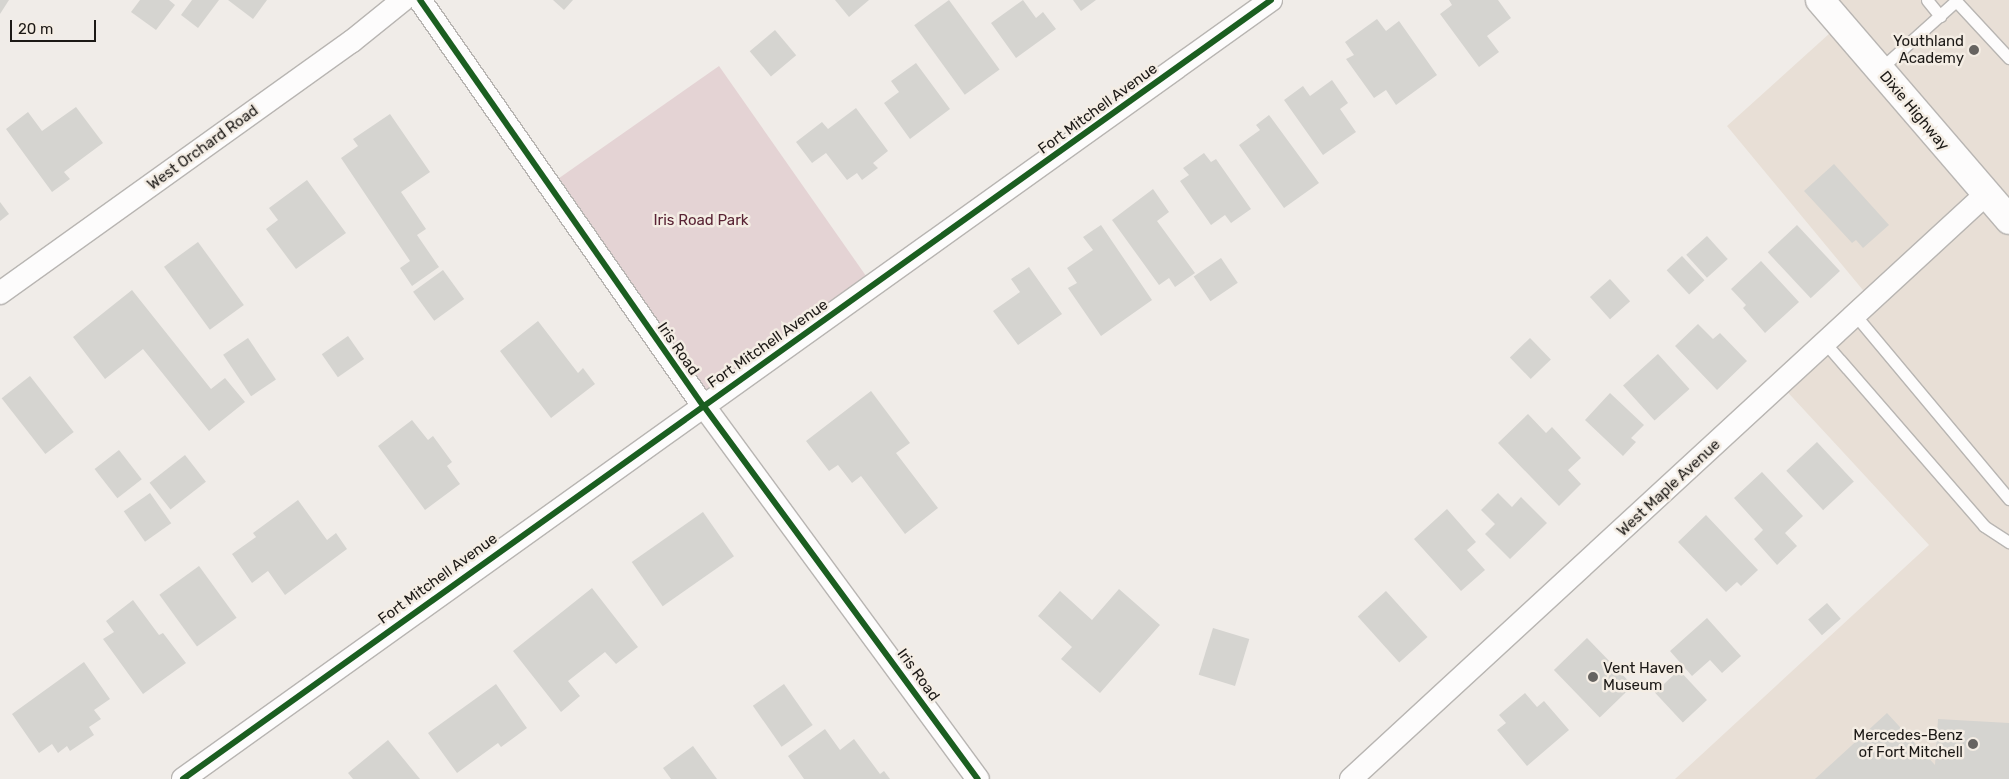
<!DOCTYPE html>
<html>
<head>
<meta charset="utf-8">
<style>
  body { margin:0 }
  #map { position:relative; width:2009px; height:779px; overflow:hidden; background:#f0ece8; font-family:Rubik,sans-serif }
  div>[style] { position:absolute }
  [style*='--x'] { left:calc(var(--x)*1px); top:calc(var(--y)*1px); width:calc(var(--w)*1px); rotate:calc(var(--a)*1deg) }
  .built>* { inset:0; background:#e8dfd6 }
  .green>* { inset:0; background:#e4d3d4; transform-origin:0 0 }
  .building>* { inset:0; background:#d5d4d0; transform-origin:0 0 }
  .roads { filter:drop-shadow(1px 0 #b8b5b2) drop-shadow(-1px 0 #b8b5b2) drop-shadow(0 1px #b8b5b2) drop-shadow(0 -1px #b8b5b2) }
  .lane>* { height:11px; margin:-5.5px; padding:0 5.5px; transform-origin:5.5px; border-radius:5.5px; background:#fdfcfc }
  .street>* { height:22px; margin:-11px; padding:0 11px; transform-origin:11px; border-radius:11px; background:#fdfcfc }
  .primary>* { height:28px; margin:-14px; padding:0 14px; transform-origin:14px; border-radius:14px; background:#fdfcfc }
  .cycleway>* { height:6px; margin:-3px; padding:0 3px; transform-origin:3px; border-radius:3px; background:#1b5e20 }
  .dots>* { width:14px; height:14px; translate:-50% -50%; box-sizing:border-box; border:2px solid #f4ede4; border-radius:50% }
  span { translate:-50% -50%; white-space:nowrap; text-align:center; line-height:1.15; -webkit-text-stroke:5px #f4ede4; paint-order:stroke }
  .poi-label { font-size:15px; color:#1c1916 }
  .right { translate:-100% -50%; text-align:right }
  .left { translate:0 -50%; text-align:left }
  .street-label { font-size:15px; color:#1c1916 }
  .park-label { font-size:15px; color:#592334 }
  .scale { position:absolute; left:10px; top:20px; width:86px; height:22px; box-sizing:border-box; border:2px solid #1c1916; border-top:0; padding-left:6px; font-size:15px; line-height:18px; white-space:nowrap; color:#1c1916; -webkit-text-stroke:4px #f4ede4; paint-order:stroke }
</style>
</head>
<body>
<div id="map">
  <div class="built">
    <i style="clip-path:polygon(1820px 0,2009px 0,2009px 779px,1675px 779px,1929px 545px,1781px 385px,1872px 301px,1727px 126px,1840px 24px)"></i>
  </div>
  <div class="green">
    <i style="left:719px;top:66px;width:268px;height:209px;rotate:55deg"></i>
  </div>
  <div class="building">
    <i style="clip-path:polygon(0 0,9px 0,0 14px)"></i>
    <i style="clip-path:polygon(140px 0,169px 0,175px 5px,156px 30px,131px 12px)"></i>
    <i style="clip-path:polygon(192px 0,219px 0,198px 28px,181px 15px)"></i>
    <i style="clip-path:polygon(228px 0,267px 0,253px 19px)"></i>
    <i style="clip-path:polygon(553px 0,573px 0,564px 10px)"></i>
    <i style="clip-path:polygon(835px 0,869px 0,849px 17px)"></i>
    <i style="left:949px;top:0;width:86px;height:43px;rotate:54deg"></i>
    <i style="clip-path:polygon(1023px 0,1036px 18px,1043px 12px,1056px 29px,1016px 58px,991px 23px)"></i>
    <i style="clip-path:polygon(1073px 0,1096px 0,1081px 11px)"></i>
    <i style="clip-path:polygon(1449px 0,1498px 0,1511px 18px,1487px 36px,1499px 52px,1479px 67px,1440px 14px,1452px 5px)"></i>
    <i style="clip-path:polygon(1377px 19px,1386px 31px,1399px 21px,1437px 75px,1396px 105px,1386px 90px,1374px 98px,1346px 59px,1354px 55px,1345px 42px)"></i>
    <i style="left:775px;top:30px;width:33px;height:33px;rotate:50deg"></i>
    <i style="clip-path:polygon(916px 63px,950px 109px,910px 139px,884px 103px,899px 92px,891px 81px)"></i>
    <i style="clip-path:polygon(1332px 80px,1348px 103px,1340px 109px,1356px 132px,1323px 155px,1284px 100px,1303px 86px,1310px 96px)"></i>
    <i style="clip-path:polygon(76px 107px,103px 143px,64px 172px,70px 179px,52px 192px,6px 129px,28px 112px,42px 131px)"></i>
    <i style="clip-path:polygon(856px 108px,888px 151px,873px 163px,878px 168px,862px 180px,857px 173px,847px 180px,826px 153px,812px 163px,796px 142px,822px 122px,828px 129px)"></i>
    <i style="clip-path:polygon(390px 114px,430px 172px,401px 192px,426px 229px,417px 235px,439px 267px,412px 286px,400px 268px,410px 261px,341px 158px,358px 146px,353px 139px)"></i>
    <i style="clip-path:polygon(1269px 115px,1319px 183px,1284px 208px,1239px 145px,1260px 130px,1256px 125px)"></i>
    <i style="clip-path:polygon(1204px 153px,1211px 162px,1216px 159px,1251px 209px,1231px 223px,1225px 215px,1211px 225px,1180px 181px,1189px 175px,1183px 168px)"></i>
    <i style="clip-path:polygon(1834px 164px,1889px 225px,1863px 248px,1856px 240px,1852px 243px,1804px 191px)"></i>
    <i style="clip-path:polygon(307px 180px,346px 233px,296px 269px,266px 229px,278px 220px,269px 208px)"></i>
    <i style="clip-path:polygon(1153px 189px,1169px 212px,1157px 221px,1195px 273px,1175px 287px,1169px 278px,1159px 285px,1112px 220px)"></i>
    <i style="clip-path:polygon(0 202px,9px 214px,0 221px)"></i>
    <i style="clip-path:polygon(1101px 225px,1152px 300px,1101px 336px,1068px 288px,1077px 283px,1067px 268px,1093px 250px,1083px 237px)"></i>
    <i style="left:1797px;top:225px;width:63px;height:40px;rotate:47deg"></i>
    <i style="left:1707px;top:236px;width:31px;height:28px;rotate:48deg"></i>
    <i style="left:198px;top:242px;width:78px;height:42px;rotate:54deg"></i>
    <i style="left:1682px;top:256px;width:33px;height:21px;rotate:47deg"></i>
    <i style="left:1221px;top:258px;width:30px;height:33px;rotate:56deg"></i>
    <i style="clip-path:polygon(1761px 261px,1799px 302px,1765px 333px,1743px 308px,1746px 305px,1731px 289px)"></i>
    <i style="clip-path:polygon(1029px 267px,1062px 314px,1018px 345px,993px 311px,1020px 292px,1011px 279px)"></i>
    <i style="left:443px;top:270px;width:36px;height:37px;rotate:54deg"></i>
    <i style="left:1610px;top:279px;width:30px;height:27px;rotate:48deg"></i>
    <i style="clip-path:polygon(132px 290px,211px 389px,225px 378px,245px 402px,209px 431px,143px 349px,105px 379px,73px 337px)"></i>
    <i style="clip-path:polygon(538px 321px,578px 373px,583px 368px,595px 384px,551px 418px,500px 351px)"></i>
    <i style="clip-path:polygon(1698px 324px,1713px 339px,1720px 333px,1747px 361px,1717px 390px,1675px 346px)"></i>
    <i style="left:348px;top:336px;width:28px;height:32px;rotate:55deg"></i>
    <i style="left:248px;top:338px;width:50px;height:30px;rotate:56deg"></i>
    <i style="left:1530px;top:338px;width:30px;height:28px;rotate:46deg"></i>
    <i style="left:1658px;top:354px;width:47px;height:47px;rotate:48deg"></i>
    <i style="left:30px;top:376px;width:71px;height:36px;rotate:52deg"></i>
    <i style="clip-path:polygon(871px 391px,910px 443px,896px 453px,938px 508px,905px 534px,861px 476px,852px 483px,838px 465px,829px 471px,806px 441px)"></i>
    <i style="clip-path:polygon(1610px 393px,1644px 425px,1631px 438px,1636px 442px,1623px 456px,1585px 420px)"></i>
    <i style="clip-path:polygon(1528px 414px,1546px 433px,1552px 427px,1581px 458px,1568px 470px,1581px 484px,1559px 506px,1498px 443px)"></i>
    <i style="clip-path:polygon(412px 420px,428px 440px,433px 436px,452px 462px,447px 466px,460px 484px,425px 510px,378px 446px)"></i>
    <i style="left:1817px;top:442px;width:54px;height:42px;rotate:47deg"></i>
    <i style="left:119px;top:450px;width:37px;height:31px;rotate:52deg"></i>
    <i style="left:185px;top:455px;width:34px;height:45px;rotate:52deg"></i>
    <i style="clip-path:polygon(1762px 472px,1803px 516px,1785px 533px,1797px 546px,1777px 565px,1754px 539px,1763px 530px,1734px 498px)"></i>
    <i style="left:150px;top:493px;width:37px;height:32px;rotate:55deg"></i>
    <i style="clip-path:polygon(1498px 493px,1512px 507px,1521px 497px,1547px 523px,1510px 559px,1485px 534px,1495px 524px,1481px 510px)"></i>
    <i style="clip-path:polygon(298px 500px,327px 540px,336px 533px,347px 549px,285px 595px,268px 571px,252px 583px,232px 554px,256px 537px,253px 533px)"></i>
    <i style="clip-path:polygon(1447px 509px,1476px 542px,1467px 550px,1485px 570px,1461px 591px,1414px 539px)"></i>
    <i style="left:703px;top:512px;width:54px;height:87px;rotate:55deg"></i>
    <i style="clip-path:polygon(1706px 515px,1758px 570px,1741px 586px,1737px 582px,1726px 592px,1678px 542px)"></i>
    <i style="left:199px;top:566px;width:64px;height:49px;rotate:54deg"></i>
    <i style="clip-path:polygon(592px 588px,638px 647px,616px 664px,605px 652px,568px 681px,580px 696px,561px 712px,513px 651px)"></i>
    <i style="clip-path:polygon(1119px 589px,1160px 625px,1100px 693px,1061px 659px,1072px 647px,1038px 616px,1060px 591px,1092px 620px)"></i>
    <i style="left:1386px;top:591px;width:62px;height:38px;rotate:48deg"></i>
    <i style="clip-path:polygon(133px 600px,159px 635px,163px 633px,186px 663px,143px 694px,103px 639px,114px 632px,106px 621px)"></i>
    <i style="left:1827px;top:603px;width:21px;height:25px;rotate:49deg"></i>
    <i style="clip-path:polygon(1707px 618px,1741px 656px,1722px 673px,1710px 660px,1692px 676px,1670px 651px)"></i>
    <i style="left:1213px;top:628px;width:38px;height:49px;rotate:17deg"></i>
    <i style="left:1587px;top:638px;width:66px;height:46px;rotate:46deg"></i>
    <i style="clip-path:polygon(84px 662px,110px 699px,94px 710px,101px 719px,89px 727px,94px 735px,70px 751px,67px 746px,58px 753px,52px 744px,39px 753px,12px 714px)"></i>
    <i style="left:1679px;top:670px;width:41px;height:33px;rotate:47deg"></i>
    <i style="clip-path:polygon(496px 684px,527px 728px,501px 747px,498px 743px,457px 773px,428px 733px)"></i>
    <i style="left:784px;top:684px;width:50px;height:38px;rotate:55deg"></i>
    <i style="clip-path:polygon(1525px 693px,1537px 707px,1544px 701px,1569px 730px,1527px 766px,1497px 730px,1506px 723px,1499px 715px)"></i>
    <i style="clip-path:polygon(1887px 713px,1935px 765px,1938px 719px,2009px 723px,2009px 779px,1815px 779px)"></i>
    <i style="clip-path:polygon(825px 729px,840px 750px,854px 739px,880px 774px,884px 771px,890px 779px,804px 779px,788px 756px)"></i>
    <i style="clip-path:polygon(388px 740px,420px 779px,353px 779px,348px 773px)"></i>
    <i style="clip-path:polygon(693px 746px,717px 779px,671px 779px,663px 768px)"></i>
  </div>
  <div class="roads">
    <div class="lane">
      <i style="--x:1927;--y:0;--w:21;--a:51"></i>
      <i style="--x:1879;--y:70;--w:103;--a:-41.9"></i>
      <i style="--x:1956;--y:1;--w:78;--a:47.1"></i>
      <i style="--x:1856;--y:316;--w:239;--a:50.1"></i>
      <i style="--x:1826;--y:344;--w:241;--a:49"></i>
      <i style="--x:1984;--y:526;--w:30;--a:33"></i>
    </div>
    <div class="street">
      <i style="--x:420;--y:0;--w:494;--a:55.1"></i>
      <i style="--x:703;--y:405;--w:464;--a:53.7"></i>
      <i style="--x:0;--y:293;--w:432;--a:-35.6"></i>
      <i style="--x:351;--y:42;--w:67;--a:-38.9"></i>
      <i style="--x:183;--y:779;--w:1338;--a:-35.6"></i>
      <i style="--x:1351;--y:779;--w:862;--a:-42.65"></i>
    </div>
    <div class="primary">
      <i style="--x:1820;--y:0;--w:290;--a:49.3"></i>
    </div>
  </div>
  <div class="cycleway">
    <i style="--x:420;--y:0;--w:494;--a:55.1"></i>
    <i style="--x:703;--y:405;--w:464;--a:53.7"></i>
    <i style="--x:183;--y:779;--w:1338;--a:-35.6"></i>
  </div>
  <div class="dots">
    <i style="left:1974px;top:50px;background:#666360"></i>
    <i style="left:1593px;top:677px;background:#666360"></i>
    <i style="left:1973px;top:744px;background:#666360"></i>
  </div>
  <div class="poi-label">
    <span class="right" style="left:1964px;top:50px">Youthland<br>Academy</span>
    <span class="left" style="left:1603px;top:677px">Vent Haven<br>Museum</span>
    <span class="right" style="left:1963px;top:744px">Mercedes-Benz<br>of Fort Mitchell</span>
  </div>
  <div class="street-label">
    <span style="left:1098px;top:109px;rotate:-36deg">Fort Mitchell Avenue</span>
    <span style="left:1914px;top:111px;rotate:50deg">Dixie Highway</span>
    <span style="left:203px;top:148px;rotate:-36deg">West Orchard Road</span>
    <span style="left:768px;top:344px;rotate:-35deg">Fort Mitchell Avenue</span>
    <span style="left:678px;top:349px;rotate:55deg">Iris Road</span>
    <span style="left:1669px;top:488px;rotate:-43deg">West Maple Avenue</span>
    <span style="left:438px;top:579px;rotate:-36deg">Fort Mitchell Avenue</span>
    <span style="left:918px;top:675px;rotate:54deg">Iris Road</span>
  </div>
  <div class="park-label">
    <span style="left:701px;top:221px">Iris Road Park</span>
  </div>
  <div class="scale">20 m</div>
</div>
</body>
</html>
